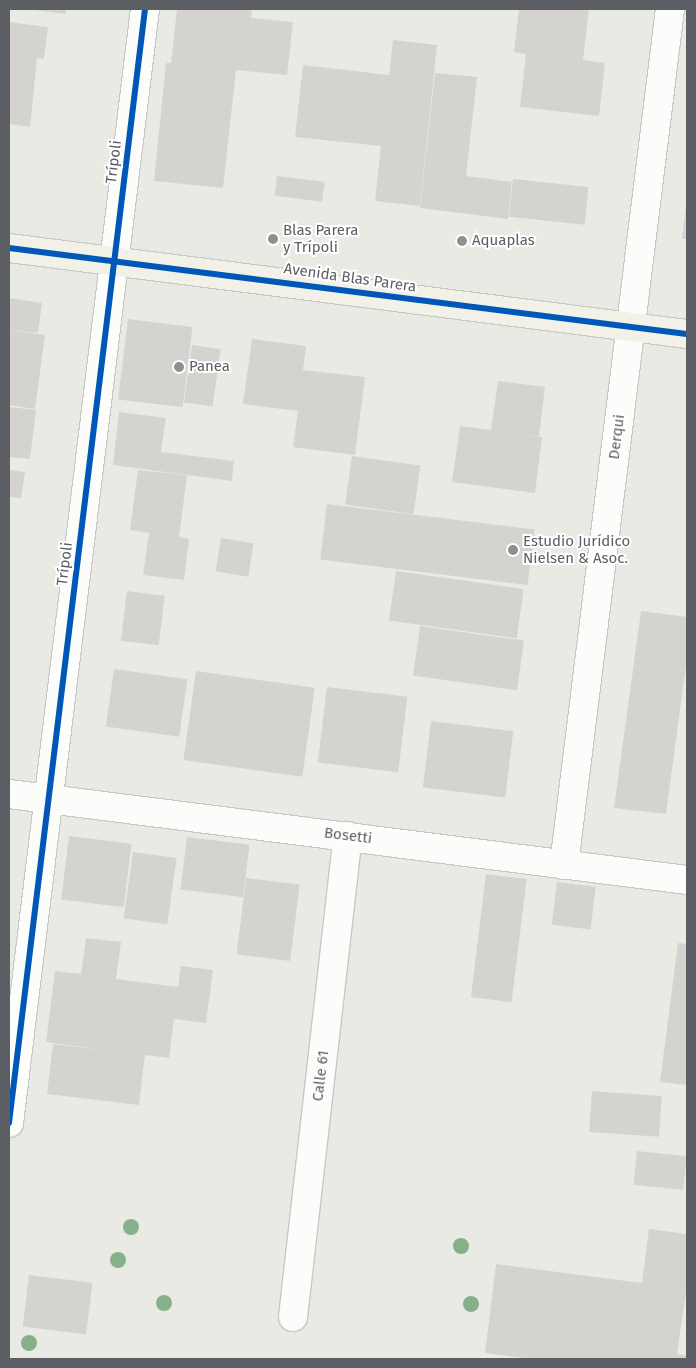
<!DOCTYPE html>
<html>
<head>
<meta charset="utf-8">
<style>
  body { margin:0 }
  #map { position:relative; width:696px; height:1368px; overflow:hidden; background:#eaeae5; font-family:"Fira Sans",sans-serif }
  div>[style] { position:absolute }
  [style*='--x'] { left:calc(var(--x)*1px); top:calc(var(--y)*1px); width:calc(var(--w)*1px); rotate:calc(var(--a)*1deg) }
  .building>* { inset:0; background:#d4d3d0; transform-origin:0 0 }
  .roads { filter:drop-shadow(1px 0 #c7c7c6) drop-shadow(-1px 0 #c7c7c6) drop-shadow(0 1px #c7c7c6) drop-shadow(0 -1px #c7c7c6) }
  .minor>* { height:28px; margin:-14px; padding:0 14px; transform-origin:14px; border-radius:14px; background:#fcfcfb }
  .primary>* { height:28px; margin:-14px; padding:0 14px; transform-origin:14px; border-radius:14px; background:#f2f1e7 }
  .cycleway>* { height:6px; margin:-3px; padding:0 3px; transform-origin:3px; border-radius:3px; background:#0057b8 }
  .trees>* { width:16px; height:16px; margin:-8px; border-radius:50%; background:#85b089 }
  .dots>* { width:14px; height:14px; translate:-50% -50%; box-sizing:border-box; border:2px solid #fff; border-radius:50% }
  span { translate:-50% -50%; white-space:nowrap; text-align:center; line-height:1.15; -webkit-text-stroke:4px #fff; paint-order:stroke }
  .street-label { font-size:15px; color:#5b5e63 }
  .poi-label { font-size:15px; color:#5b5e63 }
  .left { translate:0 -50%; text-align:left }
  .frame { position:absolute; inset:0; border:10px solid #5b5e63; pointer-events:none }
</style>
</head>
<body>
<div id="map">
  <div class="building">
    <i style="clip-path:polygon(24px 9px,66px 9px,66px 14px)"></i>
    <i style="clip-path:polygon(177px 9px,252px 9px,251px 18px,293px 22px,287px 75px,236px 70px,223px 188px,154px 181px,166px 63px,171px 63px)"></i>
    <i style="clip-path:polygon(519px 9px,589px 9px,583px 60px,605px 63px,599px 116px,520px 107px,526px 54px,514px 52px)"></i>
    <i style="clip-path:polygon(9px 22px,48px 27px,44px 59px,37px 58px,30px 127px,9px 124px)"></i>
    <i style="clip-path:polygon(393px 40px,437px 45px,420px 206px,375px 201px,381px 146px,295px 137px,303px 65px,389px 75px)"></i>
    <i style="clip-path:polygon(435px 73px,477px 77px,466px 176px,512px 182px,508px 219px,420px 208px)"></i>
    <i style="left:277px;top:176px;width:48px;height:20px;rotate:7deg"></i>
    <i style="left:513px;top:179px;width:76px;height:38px;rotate:6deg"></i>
    <i style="clip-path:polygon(686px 206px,687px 207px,687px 239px,682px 239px)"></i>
    <i style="clip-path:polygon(9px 298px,42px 303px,38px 333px,9px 330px)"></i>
    <i style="left:128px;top:319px;width:65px;height:81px;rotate:7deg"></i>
    <i style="clip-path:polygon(9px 330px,45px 335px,35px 409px,9px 405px)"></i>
    <i style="clip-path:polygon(252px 339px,306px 346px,299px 401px,303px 370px,365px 377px,355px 455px,293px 447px,298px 411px,243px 404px)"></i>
    <i style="left:192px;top:345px;width:29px;height:58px;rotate:8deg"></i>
    <i style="clip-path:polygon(498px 381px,545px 387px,539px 436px,526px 435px,542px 437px,535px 493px,452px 482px,460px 426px,491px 430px)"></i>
    <i style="clip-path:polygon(9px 407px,36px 410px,30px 459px,9px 457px)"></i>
    <i style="clip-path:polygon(119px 412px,166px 418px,161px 452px,234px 461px,232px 481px,113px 465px)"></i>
    <i style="left:352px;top:456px;width:69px;height:49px;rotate:8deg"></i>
    <i style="clip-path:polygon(9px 470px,25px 472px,21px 498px,9px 497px)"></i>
    <i style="clip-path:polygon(138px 470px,187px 475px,179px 537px,189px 539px,184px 580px,143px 575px,149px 533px,130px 530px)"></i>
    <i style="left:327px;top:504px;width:209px;height:56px;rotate:7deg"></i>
    <i style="left:221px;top:538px;width:33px;height:34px;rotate:9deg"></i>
    <i style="left:396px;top:571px;width:129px;height:50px;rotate:8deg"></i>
    <i style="left:127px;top:591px;width:38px;height:50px;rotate:7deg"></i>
    <i style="clip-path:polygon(641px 611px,687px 617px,687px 658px,666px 814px,614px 808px)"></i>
    <i style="left:420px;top:626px;width:105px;height:50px;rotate:8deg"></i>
    <i style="left:114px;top:669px;width:74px;height:58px;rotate:8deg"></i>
    <i style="left:196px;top:671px;width:120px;height:90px;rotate:8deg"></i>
    <i style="left:327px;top:687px;width:81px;height:76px;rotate:7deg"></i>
    <i style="left:431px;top:721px;width:83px;height:67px;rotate:7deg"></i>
    <i style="left:69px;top:836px;width:63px;height:64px;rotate:7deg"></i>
    <i style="left:187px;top:837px;width:63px;height:53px;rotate:7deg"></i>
    <i style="left:133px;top:852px;width:44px;height:67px;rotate:8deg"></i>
    <i style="left:486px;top:874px;width:41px;height:124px;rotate:7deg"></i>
    <i style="left:246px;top:878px;width:54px;height:77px;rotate:7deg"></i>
    <i style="left:557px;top:882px;width:39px;height:43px;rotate:7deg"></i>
    <i style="clip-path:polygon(86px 938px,121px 942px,116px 979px,178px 987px,181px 966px,213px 970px,206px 1023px,174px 1019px,169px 1058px,145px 1055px,139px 1105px,47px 1094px,53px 1044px,106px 1050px,46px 1042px,55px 971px,81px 974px)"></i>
    <i style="clip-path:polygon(678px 943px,687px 944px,687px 1085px,660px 1082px)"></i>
    <i style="left:592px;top:1091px;width:70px;height:41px;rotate:4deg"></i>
    <i style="left:637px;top:1151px;width:50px;height:34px;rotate:6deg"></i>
    <i style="clip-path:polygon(649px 1229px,687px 1234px,687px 1285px,677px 1354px,687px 1355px,687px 1359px,533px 1359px,485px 1353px,496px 1264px,642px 1283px)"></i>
    <i style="left:29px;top:1275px;width:64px;height:52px;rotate:7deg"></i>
  </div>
  <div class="roads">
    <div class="minor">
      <i style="--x:9;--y:794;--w:683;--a:7.23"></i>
      <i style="--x:564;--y:865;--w:863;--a:-82.94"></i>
      <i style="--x:9;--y:1123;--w:1122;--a:-83.04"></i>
      <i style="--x:293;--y:1317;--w:484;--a:-83.5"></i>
    </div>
    <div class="primary">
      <i style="--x:9;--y:248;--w:683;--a:7.23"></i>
    </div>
  </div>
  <div class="cycleway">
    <i style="--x:9;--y:248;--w:683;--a:7.23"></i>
    <i style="--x:9;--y:1123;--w:1122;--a:-83.04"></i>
  </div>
  <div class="trees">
    <i style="left:131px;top:1227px"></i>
    <i style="left:461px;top:1246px"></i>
    <i style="left:118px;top:1260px"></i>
    <i style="left:164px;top:1303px"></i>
    <i style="left:471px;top:1304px"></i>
    <i style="left:29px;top:1343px"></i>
  </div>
  <div class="dots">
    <i style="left:273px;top:239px;background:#8d8f90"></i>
    <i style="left:462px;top:241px;background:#8d8f90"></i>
    <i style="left:179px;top:367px;background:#8d8f90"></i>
    <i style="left:513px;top:550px;background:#8d8f90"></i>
  </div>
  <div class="street-label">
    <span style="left:114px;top:162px;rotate:-83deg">Trípoli</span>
    <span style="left:350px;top:278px;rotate:8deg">Avenida Blas Parera</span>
    <span style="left:617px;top:437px;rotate:-83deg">Derqui</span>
    <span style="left:65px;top:564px;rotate:-83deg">Trípoli</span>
    <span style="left:348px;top:836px;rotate:7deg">Bosetti</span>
    <span style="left:321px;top:1076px;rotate:-83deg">Calle 61</span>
  </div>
  <div class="poi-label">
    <span class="left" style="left:283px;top:239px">Blas Parera<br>y Trípoli</span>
    <span class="left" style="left:472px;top:241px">Aquaplas</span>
    <span class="left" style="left:189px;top:367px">Panea</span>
    <span class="left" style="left:523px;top:550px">Estudio Jurídico<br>Nielsen &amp; Asoc.</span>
  </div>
  <div class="frame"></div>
</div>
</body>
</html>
